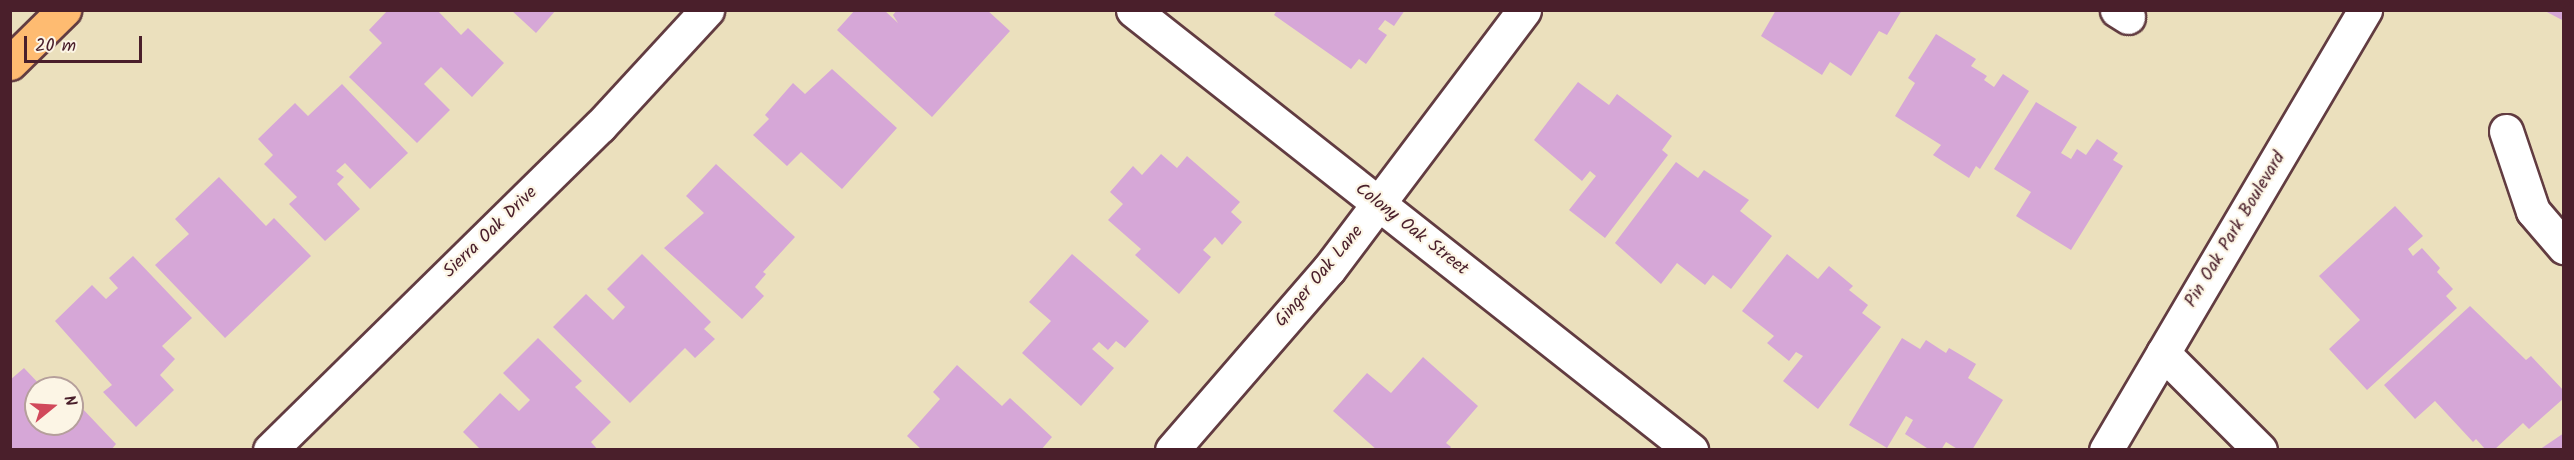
<!DOCTYPE html>
<html>
<head>
<meta charset="utf-8">
<style>
  body { margin:0 }
  #map { position:relative; width:2574px; height:460px; overflow:hidden; background:#ebe0bd; font-family:Kalam,sans-serif }
  div>[style] { position:absolute }
  [style*='--x'] { left:calc(var(--x)*1px); top:calc(var(--y)*1px); width:calc(var(--w)*1px); rotate:calc(var(--a)*1deg) }
  .building>* { inset:0; background:#d6a7d7 }
  .roads { filter:drop-shadow(2px 0 #623c41) drop-shadow(-2px 0 #623c41) drop-shadow(0 2px #623c41) drop-shadow(0 -2px #623c41) }
  .minor>* { height:33px; margin:-16.5px; padding:0 16.5px; transform-origin:16.5px; border-radius:16.5px; background:#fff }
  .major>* { height:33px; margin:-16.5px; padding:0 16.5px; transform-origin:16.5px; border-radius:16.5px; background:#febb71 }
  span { translate:-50% -50%; white-space:nowrap; text-align:center; line-height:1.15; -webkit-text-stroke:4.5px #fcf5e5; paint-order:stroke }
  .street-label { font-size:18px; color:#4a1f2b }
  .frame { position:absolute; inset:0; border:12px solid #4a1f2b; pointer-events:none }
  .north { position:absolute; left:24px; top:376px; width:60px; height:60px; box-sizing:border-box; background:#fcf5e5; border:2px solid #b59f9b; border-radius:50%; rotate:72deg; font-size:16px; font-weight:700; line-height:24px; text-align:center; color:#4a1f2b }
  .north::after { content:''; display:block; margin:auto; width:21px; height:27px; background:#d1495b; clip-path:polygon(50% 0,100% 100%,50% 72%,0 100%) }
  .scale { position:absolute; left:24px; top:36px; width:118px; height:27px; box-sizing:border-box; border:3px solid #4a1f2b; border-top:0; padding-left:8px; font-size:18px; line-height:21px; white-space:nowrap; color:#4a1f2b; -webkit-text-stroke:4px #fcf5e5; paint-order:stroke }
</style>
</head>
<body>
<div id="map">
  <div class="building">
    <i style="clip-path:polygon(388px 10px,437px 10px,461px 35px,468px 28px,504px 63px,472px 97px,441px 67px,424px 84px,450px 110px,417px 143px,349px 77px,382px 43px,369px 30px)"></i>
    <i style="clip-path:polygon(511px 10px,556px 10px,536px 33px)"></i>
    <i style="clip-path:polygon(855px 10px,884px 10px,898px 23px,893px 15px,897px 10px,987px 10px,1010px 31px,932px 117px,837px 30px)"></i>
    <i style="clip-path:polygon(1277px 10px,1405px 10px,1394px 26px,1385px 20px,1378px 29px,1387px 35px,1366px 64px,1359px 59px,1351px 69px,1274px 15px)"></i>
    <i style="clip-path:polygon(1776px 10px,1902px 10px,1887px 35px,1879px 31px,1851px 76px,1830px 62px,1822px 75px,1761px 36px)"></i>
    <i style="clip-path:polygon(2543px 10px,2564px 10px,2564px 21px)"></i>
    <i style="clip-path:polygon(1936px 34px,1976px 59px,1971px 66px,1987px 76px,1984px 80px,1994px 87px,2003px 74px,2029px 91px,1980px 169px,1976px 166px,1969px 178px,1933px 155px,1941px 145px,1895px 116px,1915px 83px,1908px 78px)"></i>
    <i style="clip-path:polygon(832px 69px,897px 128px,842px 189px,801px 152px,787px 166px,753px 135px,769px 119px,765px 115px,793px 83px,805px 94px)"></i>
    <i style="clip-path:polygon(1578px 82px,1609px 105px,1617px 94px,1672px 136px,1662px 150px,1668px 155px,1605px 238px,1569px 210px,1596px 176px,1590px 171px,1582px 181px,1534px 140px)"></i>
    <i style="clip-path:polygon(342px 84px,408px 153px,370px 189px,345px 163px,336px 171px,344px 177px,337px 184px,360px 209px,325px 241px,289px 204px,297px 197px,264px 164px,273px 155px,258px 139px,295px 103px,308px 116px)"></i>
    <i style="clip-path:polygon(2036px 102px,2077px 127px,2061px 153px,2071px 159px,2077px 149px,2086px 155px,2097px 139px,2118px 153px,2113px 160px,2123px 166px,2071px 250px,2016px 216px,2031px 192px,1994px 169px)"></i>
    <i style="clip-path:polygon(1161px 154px,1177px 168px,1187px 156px,1240px 202px,1231px 212px,1242px 222px,1222px 245px,1215px 237px,1203px 250px,1211px 257px,1179px 294px,1135px 255px,1141px 249px,1108px 220px,1123px 204px,1110px 192px,1133px 166px,1142px 175px)"></i>
    <i style="clip-path:polygon(1676px 162px,1698px 178px,1704px 170px,1749px 200px,1740px 211px,1772px 236px,1731px 289px,1713px 275px,1705px 285px,1677px 263px,1661px 284px,1615px 243px)"></i>
    <i style="clip-path:polygon(716px 164px,795px 237px,763px 272px,766px 274px,755px 287px,764px 296px,742px 319px,664px 248px,704px 213px,686px 196px)"></i>
    <i style="clip-path:polygon(219px 177px,266px 226px,274px 218px,311px 256px,225px 338px,155px 265px,189px 234px,175px 219px)"></i>
    <i style="clip-path:polygon(2395px 206px,2423px 236px,2408px 249px,2413px 256px,2422px 248px,2440px 268px,2437px 272px,2453px 289px,2446px 296px,2457px 308px,2367px 390px,2329px 349px,2360px 320px,2319px 276px)"></i>
    <i style="clip-path:polygon(642px 254px,711px 322px,704px 329px,715px 339px,695px 358px,685px 348px,630px 403px,553px 327px,586px 294px,613px 320px,625px 307px,607px 289px)"></i>
    <i style="clip-path:polygon(1072px 254px,1149px 321px,1125px 348px,1116px 341px,1108px 350px,1099px 342px,1092px 349px,1114px 368px,1081px 406px,1022px 353px,1051px 321px,1029px 302px)"></i>
    <i style="clip-path:polygon(1787px 254px,1818px 279px,1829px 266px,1853px 286px,1849px 290px,1868px 305px,1862px 313px,1881px 327px,1818px 409px,1783px 381px,1803px 356px,1796px 352px,1789px 361px,1767px 343px,1774px 336px,1742px 311px)"></i>
    <i style="clip-path:polygon(133px 256px,192px 318px,162px 346px,175px 359px,160px 375px,174px 390px,136px 427px,103px 392px,112px 385px,55px 321px,92px 285px,106px 299px,118px 288px,109px 278px)"></i>
    <i style="clip-path:polygon(2470px 306px,2526px 360px,2531px 356px,2564px 391px,2564px 398px,2529px 429px,2523px 423px,2494px 450px,2486px 450px,2476px 439px,2473px 442px,2435px 401px,2415px 419px,2384px 385px)"></i>
    <i style="clip-path:polygon(538px 338px,582px 381px,575px 387px,611px 422px,591px 442px,598px 450px,481px 450px,463px 432px,500px 393px,519px 411px,530px 400px,503px 373px)"></i>
    <i style="clip-path:polygon(1902px 338px,1920px 349px,1926px 340px,1946px 353px,1949px 348px,1976px 364px,1968px 378px,2003px 400px,1972px 450px,1959px 450px,1946px 442px,1941px 450px,1930px 450px,1905px 434px,1913px 420px,1906px 416px,1887px 448px,1849px 425px)"></i>
    <i style="clip-path:polygon(1423px 357px,1478px 406px,1446px 443px,1451px 447px,1449px 450px,1377px 450px,1333px 411px,1367px 373px,1391px 393px)"></i>
    <i style="clip-path:polygon(957px 365px,1002px 406px,1010px 398px,1052px 437px,1041px 450px,922px 450px,907px 436px,940px 399px,933px 392px)"></i>
    <i style="clip-path:polygon(24px 368px,43px 388px,36px 388px,36px 424px,72px 424px,72px 414px,80px 406px,116px 444px,111px 450px,10px 450px,10px 380px)"></i>
    <i style="clip-path:polygon(2564px 433px,2564px 450px,2539px 450px)"></i>
  </div>
  <div class="roads">
    <div class="minor">
      <i style="--x:1133;--y:10;--w:711;--a:38.26"></i>
      <i style="--x:2117;--y:10;--w:13;--a:32"></i>
      <i style="--x:2506;--y:131;--w:84;--a:71.4"></i>
      <i style="--x:2533;--y:211;--w:48;--a:49.3"></i>
      <i style="--x:2163;--y:353;--w:137;--a:45"></i>
      <i style="--x:270;--y:450;--w:462;--a:-44.5"></i>
      <i style="--x:600;--y:126;--w:158;--a:-47.3"></i>
      <i style="--x:1172;--y:450;--w:240;--a:-49.1"></i>
      <i style="--x:1329;--y:269;--w:324;--a:-53"></i>
      <i style="--x:2106;--y:450;--w:511;--a:-59.52"></i>
    </div>
    <div class="major">
      <i style="--x:10;--y:63;--w:76;--a:-44.5"></i>
    </div>
  </div>
  <div class="street-label">
    <span style="left:1411px;top:230px;rotate:38deg">Colony Oak Street</span>
    <span style="left:2236px;top:230px;rotate:-59deg">Pin Oak Park Boulevard</span>
    <span style="left:491px;top:233px;rotate:-44deg">Sierra Oak Drive</span>
    <span style="left:1320px;top:277px;rotate:-50deg">Ginger Oak Lane</span>
  </div>
  <div class="frame"></div>
  <div class="north">N</div>
  <div class="scale">20 m</div>
</div>
</body>
</html>
